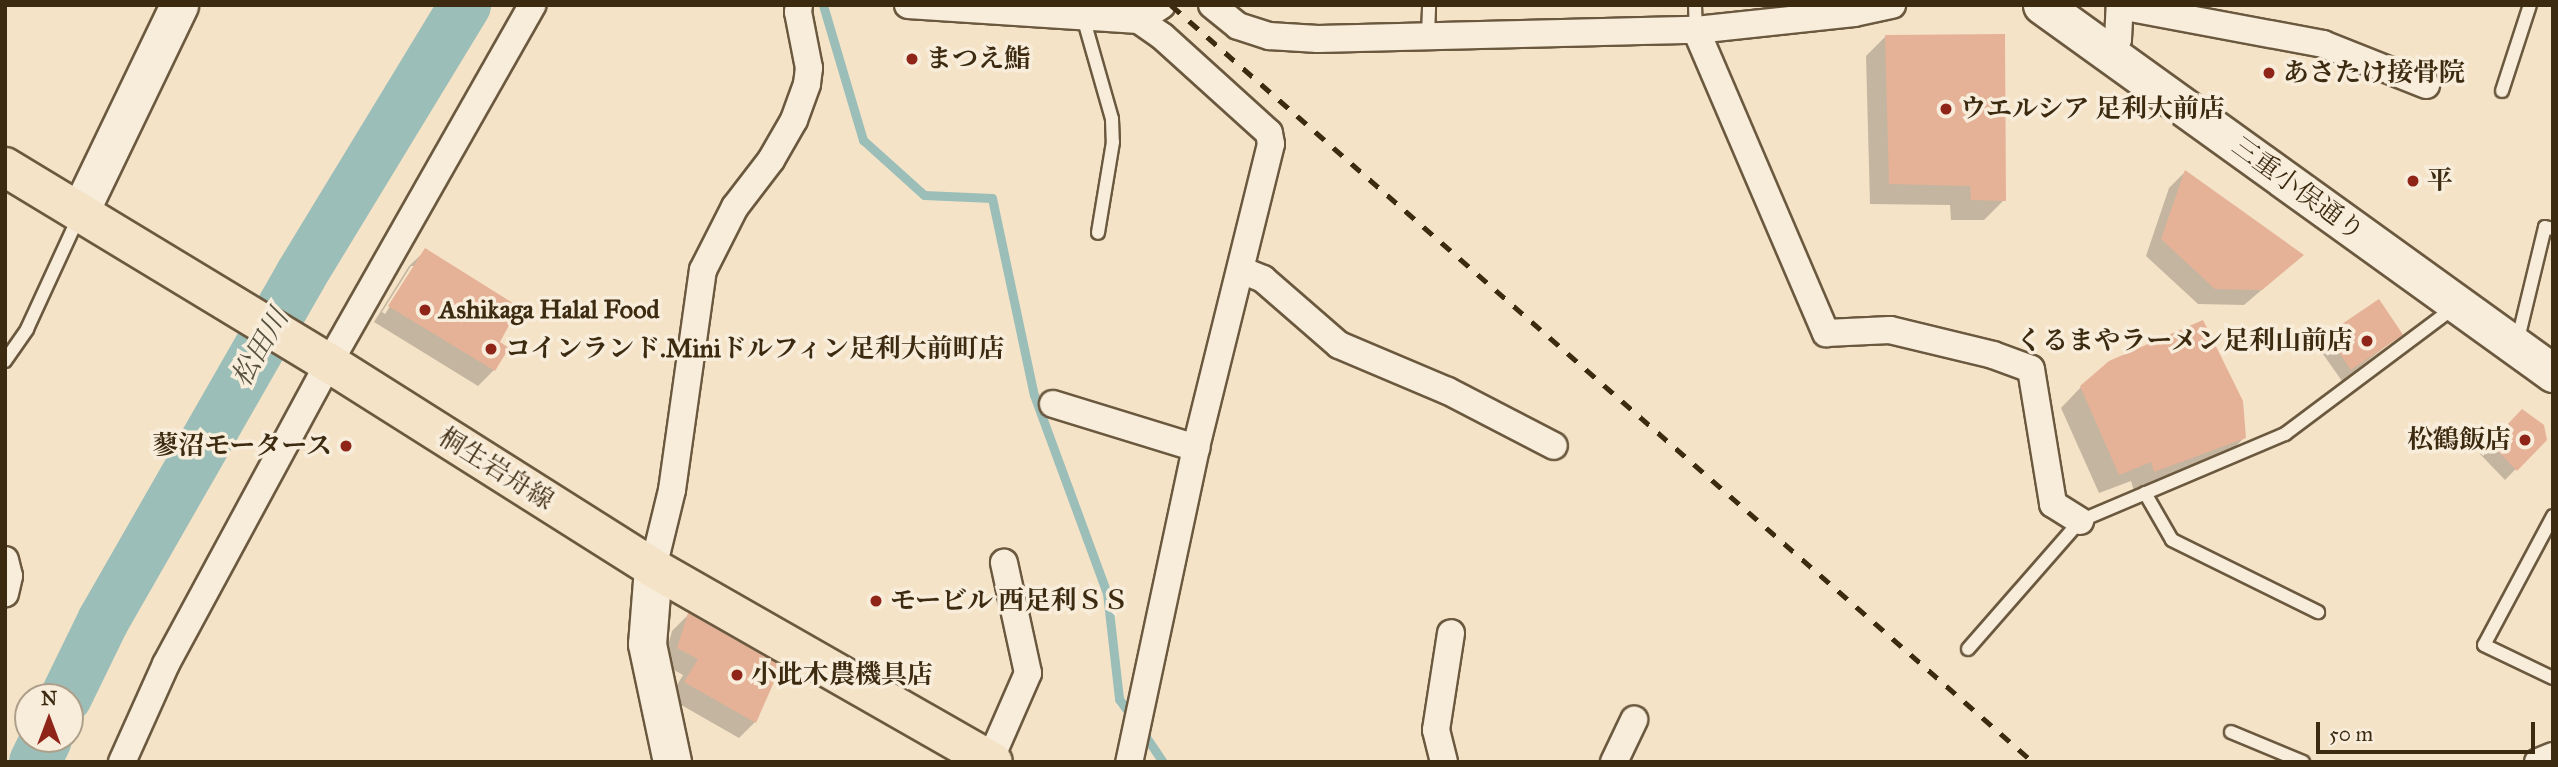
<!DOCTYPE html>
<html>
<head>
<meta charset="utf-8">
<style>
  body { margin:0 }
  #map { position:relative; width:2558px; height:767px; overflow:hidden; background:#f5e3c8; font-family:"IM FELL Great Primer","Noto Serif JP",serif }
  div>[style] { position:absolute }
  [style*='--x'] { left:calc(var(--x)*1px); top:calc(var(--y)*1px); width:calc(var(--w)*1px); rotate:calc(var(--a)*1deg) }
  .shadow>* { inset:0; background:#0003 }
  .stream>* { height:9px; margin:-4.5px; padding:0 4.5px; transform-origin:4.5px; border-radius:4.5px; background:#9cbeb8 }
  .river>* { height:52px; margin:-26px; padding:0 26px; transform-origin:26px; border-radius:26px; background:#9cbeb8 }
  .building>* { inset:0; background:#e5b297; transform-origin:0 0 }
  .roads { filter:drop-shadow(2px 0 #6b593f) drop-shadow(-2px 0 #6b593f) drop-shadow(0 2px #6b593f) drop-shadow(0 -2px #6b593f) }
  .lane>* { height:12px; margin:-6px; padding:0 6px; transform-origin:6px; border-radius:6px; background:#f8eddb }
  .street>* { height:26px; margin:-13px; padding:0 13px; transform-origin:13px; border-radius:13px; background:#f8eddb }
  .secondary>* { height:37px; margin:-18.5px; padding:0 18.5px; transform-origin:18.5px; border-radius:18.5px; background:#f8eddb }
  .primary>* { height:38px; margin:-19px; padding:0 19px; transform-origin:19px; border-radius:19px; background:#f5e3c8 }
  .rail>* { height:5px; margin-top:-2.5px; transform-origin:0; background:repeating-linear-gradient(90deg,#3d2b11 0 12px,transparent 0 24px) }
  .dots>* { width:19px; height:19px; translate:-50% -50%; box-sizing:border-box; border:4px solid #f8eddb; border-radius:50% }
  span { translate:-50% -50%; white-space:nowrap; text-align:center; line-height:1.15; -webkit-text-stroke:7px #f8eddb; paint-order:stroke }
  .poi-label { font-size:26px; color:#3d2b11; font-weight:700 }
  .left { translate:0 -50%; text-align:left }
  .right { translate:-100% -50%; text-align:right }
  .street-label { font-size:26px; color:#3d2b11 }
  .water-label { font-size:28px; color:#55503b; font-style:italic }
  .frame { position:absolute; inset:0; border:7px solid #3d2b11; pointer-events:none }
  .north { position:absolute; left:14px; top:683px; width:70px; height:70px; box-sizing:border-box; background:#f8eddb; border:2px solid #ad9f8a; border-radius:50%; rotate:0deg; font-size:19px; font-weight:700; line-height:28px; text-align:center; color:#3d2b11 }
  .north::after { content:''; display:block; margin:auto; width:24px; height:32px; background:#8f2418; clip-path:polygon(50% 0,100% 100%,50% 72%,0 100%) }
  .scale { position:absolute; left:2316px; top:722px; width:219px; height:32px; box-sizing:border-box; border:4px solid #3d2b11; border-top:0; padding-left:9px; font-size:21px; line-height:24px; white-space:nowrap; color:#3d2b11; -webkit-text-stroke:5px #f8eddb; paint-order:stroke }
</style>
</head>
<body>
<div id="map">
  <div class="shadow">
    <i style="clip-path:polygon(1886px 36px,2004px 200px,1984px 220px,1951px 220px,1950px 205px,1870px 204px,1866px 56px)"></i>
    <i style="clip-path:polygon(2185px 172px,2285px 270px,2244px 305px,2198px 304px,2146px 256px,2169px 188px)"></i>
    <i style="clip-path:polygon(evenodd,425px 251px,498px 343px,494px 370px,478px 386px,374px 322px,409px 266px,425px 251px,411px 266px,416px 266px,385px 314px,382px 312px,411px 266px)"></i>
    <i style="clip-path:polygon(2401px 334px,2342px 381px,2318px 347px,2329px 336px)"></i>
    <i style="clip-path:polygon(2081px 387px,2244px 438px,2224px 458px,2134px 491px,2131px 481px,2099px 493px,2061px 408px)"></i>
    <i style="clip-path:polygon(2511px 422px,2545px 439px,2505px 480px,2480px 454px)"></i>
    <i style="clip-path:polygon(688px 615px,755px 722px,739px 738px,669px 698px,683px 675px,663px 664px,672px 631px)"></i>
  </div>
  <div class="stream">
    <i style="--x:823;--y:5;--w:141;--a:73.5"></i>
    <i style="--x:863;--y:140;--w:82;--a:42"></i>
    <i style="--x:924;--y:195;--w:68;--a:2.5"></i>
    <i style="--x:992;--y:198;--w:201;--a:78"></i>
    <i style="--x:1034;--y:395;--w:211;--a:69.8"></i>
    <i style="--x:1107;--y:593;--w:107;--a:83.5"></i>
    <i style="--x:1119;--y:699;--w:22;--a:54"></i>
    <i style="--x:1142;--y:731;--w:37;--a:56"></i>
  </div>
  <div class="river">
    <i style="--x:66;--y:697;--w:85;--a:-64"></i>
    <i style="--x:103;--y:621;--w:399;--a:-60.2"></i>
    <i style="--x:301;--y:275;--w:316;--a:-58.7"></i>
    <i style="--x:35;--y:762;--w:25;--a:-64"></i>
  </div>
  <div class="building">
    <i style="clip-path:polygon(2005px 34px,2006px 201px,1971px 200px,1970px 186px,1889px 184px,1885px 35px)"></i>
    <i style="clip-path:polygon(2185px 170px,2304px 255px,2262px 290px,2215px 289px,2161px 239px)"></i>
    <i style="clip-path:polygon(425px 248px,519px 307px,500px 342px,509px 348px,495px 371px,388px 306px)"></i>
    <i style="left:2379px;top:299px;width:43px;height:63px;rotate:56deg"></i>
    <i style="clip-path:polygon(2203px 320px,2243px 401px,2246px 438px,2154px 472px,2151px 462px,2119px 475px,2080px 386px,2109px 361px)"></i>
    <i style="clip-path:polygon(2522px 409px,2544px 425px,2547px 440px,2517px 471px,2490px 443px)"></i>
    <i style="clip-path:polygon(688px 613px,781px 666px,756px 723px,684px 682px,698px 659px,677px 648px)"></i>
  </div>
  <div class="roads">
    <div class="lane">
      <i style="--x:1695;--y:5;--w:25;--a:88"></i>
      <i style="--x:1083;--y:17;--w:106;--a:74.1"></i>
      <i style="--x:1112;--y:119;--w:23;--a:88"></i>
      <i style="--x:1113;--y:142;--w:92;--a:99.4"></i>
      <i style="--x:1428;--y:37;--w:32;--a:-88"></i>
      <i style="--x:2502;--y:91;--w:90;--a:-72"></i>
      <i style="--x:2517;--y:343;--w:119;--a:-76.4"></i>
      <i style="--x:2545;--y:227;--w:8;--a:14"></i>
      <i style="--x:5;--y:361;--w:39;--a:-55"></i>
      <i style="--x:27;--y:329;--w:122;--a:-65.3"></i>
      <i style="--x:2145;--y:493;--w:54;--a:60.1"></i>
      <i style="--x:2172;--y:540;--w:163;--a:26.3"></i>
      <i style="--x:2553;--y:516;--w:146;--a:118.1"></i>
      <i style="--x:2484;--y:645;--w:76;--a:25.6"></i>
      <i style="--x:1968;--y:649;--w:170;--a:-48.8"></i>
      <i style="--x:2080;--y:521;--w:223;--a:-23"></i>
      <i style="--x:2285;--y:434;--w:212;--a:-36.8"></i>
      <i style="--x:2231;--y:732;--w:78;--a:22.6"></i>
    </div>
    <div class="street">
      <i style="--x:908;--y:5;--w:231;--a:3.7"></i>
      <i style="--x:1139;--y:20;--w:28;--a:35"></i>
      <i style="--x:1162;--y:36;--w:144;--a:42.2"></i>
      <i style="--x:1269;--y:133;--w:11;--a:80"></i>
      <i style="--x:1271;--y:144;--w:313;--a:103.9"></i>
      <i style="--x:1196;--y:448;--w:321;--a:102"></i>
      <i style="--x:1212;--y:5;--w:33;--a:39"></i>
      <i style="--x:1238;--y:26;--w:33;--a:18"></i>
      <i style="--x:1269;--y:36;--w:49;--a:3.5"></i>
      <i style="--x:1318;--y:39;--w:378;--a:-1.4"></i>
      <i style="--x:1696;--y:30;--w:159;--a:-6.1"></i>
      <i style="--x:1854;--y:13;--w:39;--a:-12"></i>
      <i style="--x:1139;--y:20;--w:27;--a:-33"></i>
      <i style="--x:1696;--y:30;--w:330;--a:66.8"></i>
      <i style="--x:1826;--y:333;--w:64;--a:-2.7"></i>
      <i style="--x:1890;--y:330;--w:106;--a:13.6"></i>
      <i style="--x:1993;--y:355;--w:40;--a:20.2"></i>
      <i style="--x:2031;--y:369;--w:137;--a:80.7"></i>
      <i style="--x:2053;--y:504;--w:32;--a:32"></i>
      <i style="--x:2110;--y:54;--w:17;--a:-62"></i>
      <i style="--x:2118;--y:39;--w:33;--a:-87"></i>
      <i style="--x:2120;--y:6;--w:207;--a:10.6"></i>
      <i style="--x:2323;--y:44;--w:111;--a:21.7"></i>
      <i style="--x:1241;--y:270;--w:24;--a:22"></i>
      <i style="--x:1263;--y:279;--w:101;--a:41"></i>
      <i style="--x:1339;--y:345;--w:118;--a:22.9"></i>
      <i style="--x:1448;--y:391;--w:119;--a:27.4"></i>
      <i style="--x:1053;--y:404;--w:150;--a:17.1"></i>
      <i style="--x:5;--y:560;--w:16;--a:76"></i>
      <i style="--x:9;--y:576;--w:18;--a:103"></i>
      <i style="--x:653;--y:568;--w:80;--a:-76.3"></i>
      <i style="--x:672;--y:490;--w:222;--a:-82"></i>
      <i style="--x:703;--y:270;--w:71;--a:-63.1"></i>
      <i style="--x:735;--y:207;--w:59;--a:-52.5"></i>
      <i style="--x:771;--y:160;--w:46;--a:-60.1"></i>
      <i style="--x:794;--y:120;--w:38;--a:-70"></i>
      <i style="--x:807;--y:84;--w:16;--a:-83"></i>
      <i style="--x:809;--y:68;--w:57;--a:-101.1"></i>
      <i style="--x:798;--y:12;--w:7;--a:-82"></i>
      <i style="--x:990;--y:760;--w:95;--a:-66.4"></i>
      <i style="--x:1028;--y:673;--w:113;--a:-102.3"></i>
      <i style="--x:122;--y:762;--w:107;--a:-65.8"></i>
      <i style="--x:166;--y:664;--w:342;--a:-61.6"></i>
      <i style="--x:329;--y:363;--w:412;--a:-60.4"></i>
      <i style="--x:1444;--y:762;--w:33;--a:-104"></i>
      <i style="--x:1436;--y:730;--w:98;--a:-81.2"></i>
      <i style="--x:1614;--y:762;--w:47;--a:-64.5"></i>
      <i style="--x:2538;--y:762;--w:16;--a:-22"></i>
    </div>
    <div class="secondary">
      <i style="--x:2042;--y:5;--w:630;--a:35.76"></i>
      <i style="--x:80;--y:211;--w:229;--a:-64.3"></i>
      <i style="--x:653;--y:568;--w:76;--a:94.5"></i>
      <i style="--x:647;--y:644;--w:121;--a:78"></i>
    </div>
    <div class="primary">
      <i style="--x:5;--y:167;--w:379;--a:31.2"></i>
      <i style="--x:329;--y:363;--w:383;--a:32.3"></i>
      <i style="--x:653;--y:568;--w:391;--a:29.7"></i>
    </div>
  </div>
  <div class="rail">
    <i style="--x:1171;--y:5;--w:1147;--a:41.29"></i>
  </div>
  <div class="dots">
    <i style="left:912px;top:59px;background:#8f2418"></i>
    <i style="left:2269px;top:73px;background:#8f2418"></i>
    <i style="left:1946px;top:109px;background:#8f2418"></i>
    <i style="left:2413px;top:181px;background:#8f2418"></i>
    <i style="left:425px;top:310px;background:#8f2418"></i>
    <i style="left:2367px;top:341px;background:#8f2418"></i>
    <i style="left:491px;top:349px;background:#8f2418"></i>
    <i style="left:2525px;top:440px;background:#8f2418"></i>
    <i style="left:346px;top:446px;background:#8f2418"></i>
    <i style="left:876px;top:601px;background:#8f2418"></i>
    <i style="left:737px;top:675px;background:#8f2418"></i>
  </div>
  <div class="poi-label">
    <span class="left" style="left:926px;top:59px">まつえ鮨</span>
    <span class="left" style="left:2283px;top:73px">あさたけ接骨院</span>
    <span class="left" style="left:1960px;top:109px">ウエルシア 足利大前店</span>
    <span class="left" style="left:2427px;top:181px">平</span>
    <span class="left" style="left:439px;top:310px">Ashikaga Halal Food</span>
    <span class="right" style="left:2353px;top:341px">くるまやラーメン足利山前店</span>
    <span class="left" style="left:505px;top:349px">コインランド.Miniドルフィン足利大前町店</span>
    <span class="right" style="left:2511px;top:440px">松鶴飯店</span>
    <span class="right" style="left:332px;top:446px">蓼沼モータース</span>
    <span class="left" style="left:890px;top:601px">モービル 西足利ＳＳ</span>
    <span class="left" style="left:751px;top:675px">小此木農機具店</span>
  </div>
  <div class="street-label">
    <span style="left:2298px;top:189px;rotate:36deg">三重小俣通り</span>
    <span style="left:496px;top:469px;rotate:32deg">桐生岩舟線</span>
  </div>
  <div class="water-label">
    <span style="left:260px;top:348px;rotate:-60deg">松田川</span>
  </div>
  <div class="frame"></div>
  <div class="north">N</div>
  <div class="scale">50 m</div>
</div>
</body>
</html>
